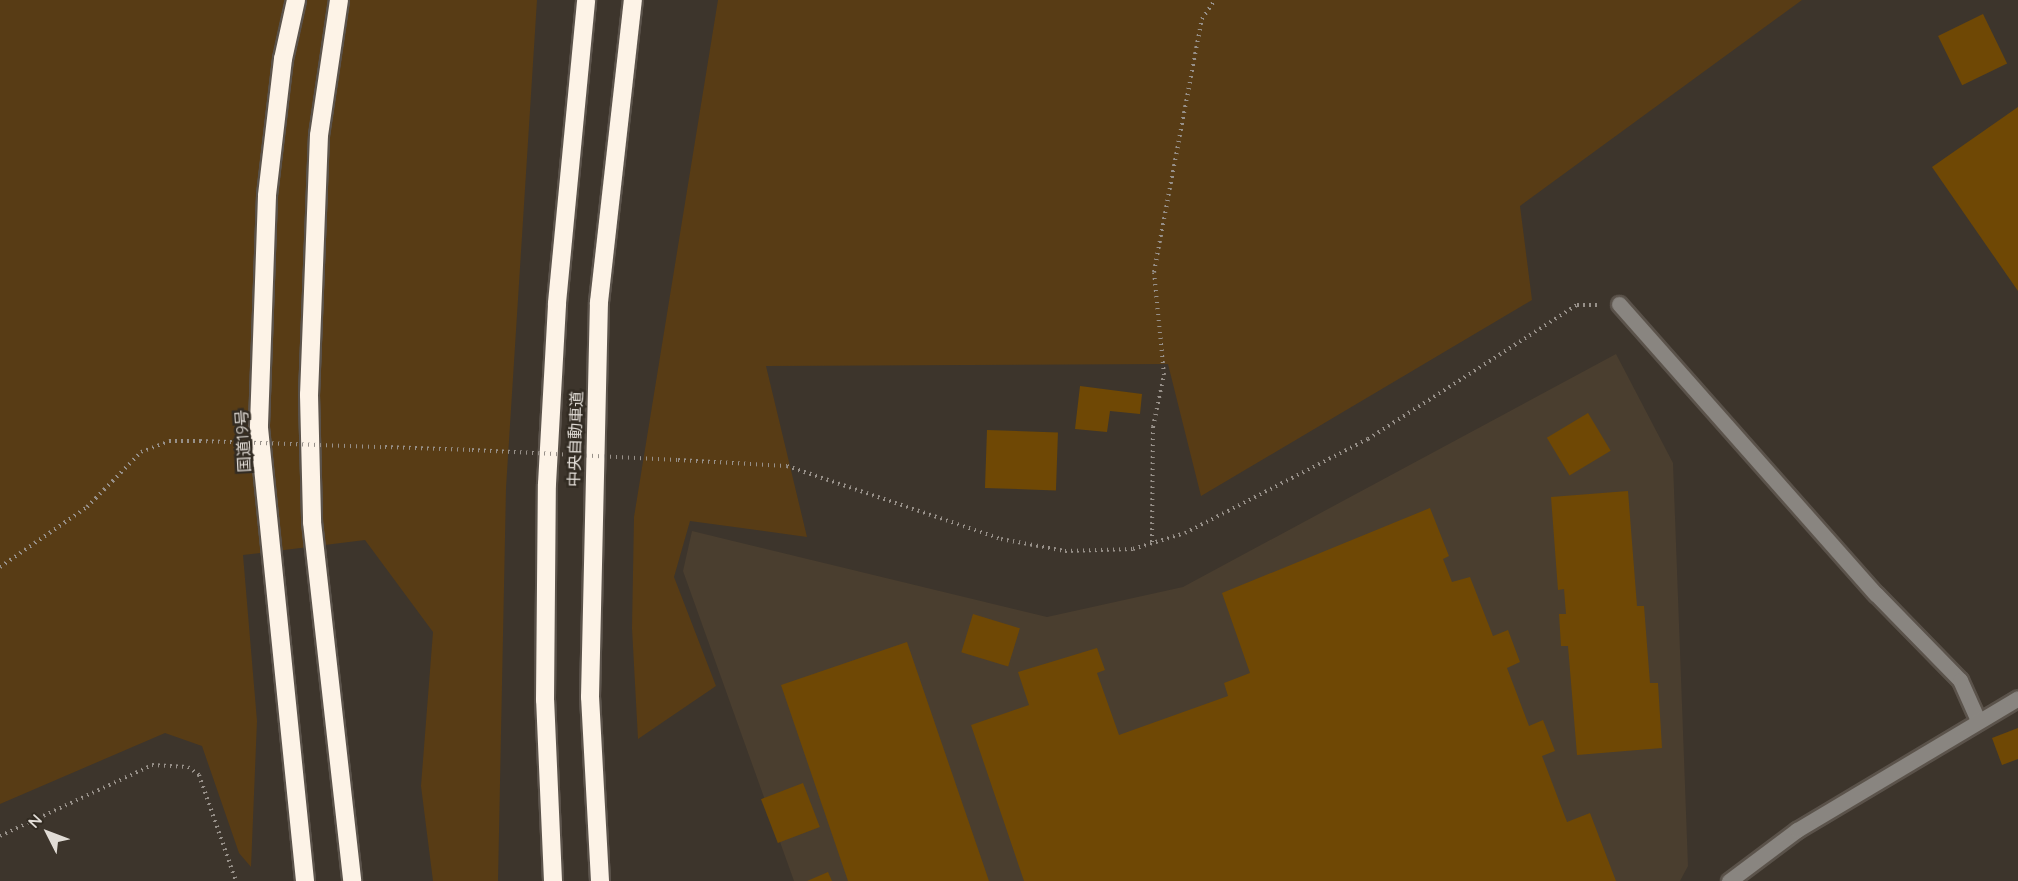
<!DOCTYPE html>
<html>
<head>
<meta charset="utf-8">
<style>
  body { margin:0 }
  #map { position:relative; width:2018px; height:881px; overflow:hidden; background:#3d352c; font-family:Quicksand,"Noto Sans JP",sans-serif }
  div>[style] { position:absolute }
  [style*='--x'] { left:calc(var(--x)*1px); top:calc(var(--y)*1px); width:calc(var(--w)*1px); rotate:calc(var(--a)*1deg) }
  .built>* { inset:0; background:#4a3e2f }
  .green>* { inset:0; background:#583c15 }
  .building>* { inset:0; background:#6f4805; transform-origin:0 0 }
  .path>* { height:4px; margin-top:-2px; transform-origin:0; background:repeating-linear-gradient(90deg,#979089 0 1.5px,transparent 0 6px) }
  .roads { filter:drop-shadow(2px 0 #5b534b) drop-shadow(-2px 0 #5b534b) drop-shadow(0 2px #5b534b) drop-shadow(0 -2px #5b534b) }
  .minor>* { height:15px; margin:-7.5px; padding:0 7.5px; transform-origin:7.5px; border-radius:7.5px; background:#898580 }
  .highway>* { height:18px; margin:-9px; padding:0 9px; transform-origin:9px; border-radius:9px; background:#fdf3e7 }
  .path-bridge>* { height:4px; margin-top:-2px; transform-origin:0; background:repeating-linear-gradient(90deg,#979089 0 1.5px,transparent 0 6px) }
  span { translate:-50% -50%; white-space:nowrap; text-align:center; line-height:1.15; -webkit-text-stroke:5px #322b22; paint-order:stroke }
  .street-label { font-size:16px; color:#e1dcd6 }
  .north { position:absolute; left:18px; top:803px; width:60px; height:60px; -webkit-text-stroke:4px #322b22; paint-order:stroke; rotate:312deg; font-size:16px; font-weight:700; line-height:24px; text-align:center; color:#e1dcd6 }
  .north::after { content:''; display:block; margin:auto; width:21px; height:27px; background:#e1dcd6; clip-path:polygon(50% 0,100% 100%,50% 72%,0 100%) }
</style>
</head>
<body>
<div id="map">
  <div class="built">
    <i style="clip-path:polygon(1616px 354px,1673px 463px,1688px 866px,1680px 881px,794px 881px,683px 571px,692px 531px,1047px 617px,1183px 587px)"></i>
  </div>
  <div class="green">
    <i style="clip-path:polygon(0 0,537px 0,506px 488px,498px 881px,433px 881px,421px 786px,433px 632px,365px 540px,243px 555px,257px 721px,251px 867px,239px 853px,202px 746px,165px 733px,0 804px)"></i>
    <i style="clip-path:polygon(718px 0,1802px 0,1520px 206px,1532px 300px,1201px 496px,1168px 364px,766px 366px,807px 537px,690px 521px,674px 577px,716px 686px,638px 739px,632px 628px,634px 517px)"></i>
  </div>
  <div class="building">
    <i style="left:1983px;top:14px;width:55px;height:50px;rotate:64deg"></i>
    <i style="clip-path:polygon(2018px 107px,2018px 291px,1932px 167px)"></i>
    <i style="clip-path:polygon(1080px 386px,1142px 394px,1140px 414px,1110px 411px,1107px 432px,1075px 429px)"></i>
    <i style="left:1588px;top:413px;width:44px;height:48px;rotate:59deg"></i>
    <i style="left:987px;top:430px;width:71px;height:58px;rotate:2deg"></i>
    <i style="clip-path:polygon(1628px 491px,1637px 606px,1644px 606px,1650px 683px,1658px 683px,1662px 748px,1577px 755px,1568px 646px,1561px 646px,1559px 614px,1566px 614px,1564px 589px,1558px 590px,1551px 497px)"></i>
    <i style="clip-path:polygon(1430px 508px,1449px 556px,1443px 559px,1452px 582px,1470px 577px,1493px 636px,1508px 630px,1520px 662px,1507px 668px,1529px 726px,1543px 720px,1555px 751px,1542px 756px,1567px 822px,1590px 813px,1616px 881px,1024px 881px,971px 725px,1029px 705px,1018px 672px,1097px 648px,1105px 670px,1097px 673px,1119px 735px,1228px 696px,1224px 683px,1250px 673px,1222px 593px)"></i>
    <i style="left:973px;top:614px;width:49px;height:40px;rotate:17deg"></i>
    <i style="clip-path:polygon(907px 642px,989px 881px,848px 881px,781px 685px)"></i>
    <i style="clip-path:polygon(2018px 728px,2018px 759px,2002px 765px,1992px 738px)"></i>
    <i style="left:803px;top:783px;width:47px;height:45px;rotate:69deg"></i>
    <i style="clip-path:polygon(828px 872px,832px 881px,807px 881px)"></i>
  </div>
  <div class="path">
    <i style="--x:385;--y:447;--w:87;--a:2"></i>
    <i style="--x:678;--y:460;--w:109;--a:3.2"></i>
    <i style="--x:787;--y:466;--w:226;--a:18.8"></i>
    <i style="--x:1001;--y:539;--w:65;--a:10.6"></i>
    <i style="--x:1065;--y:551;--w:68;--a:-1.7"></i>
    <i style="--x:1133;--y:549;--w:54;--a:-17.1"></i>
    <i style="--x:1185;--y:533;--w:206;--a:-27.2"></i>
    <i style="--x:1368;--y:439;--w:248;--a:-32.7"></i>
    <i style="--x:1577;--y:305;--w:21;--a:0"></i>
    <i style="--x:1152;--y:542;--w:115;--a:-89.5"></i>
    <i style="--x:1153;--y:427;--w:53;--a:-78.1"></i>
    <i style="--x:1164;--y:375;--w:103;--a:-95.5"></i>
    <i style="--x:1154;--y:272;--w:258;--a:-79.3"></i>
    <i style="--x:1202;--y:19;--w:23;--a:-56"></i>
    <i style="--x:0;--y:567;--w:106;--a:-34.6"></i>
    <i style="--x:87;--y:507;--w:77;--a:-45.5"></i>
    <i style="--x:141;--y:452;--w:30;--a:-21"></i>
    <i style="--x:169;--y:441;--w:31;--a:0"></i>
    <i style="--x:0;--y:836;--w:168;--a:-25"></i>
    <i style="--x:152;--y:765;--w:36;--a:3"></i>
    <i style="--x:188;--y:767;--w:14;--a:36"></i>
    <i style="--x:199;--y:775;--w:112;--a:70.8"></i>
  </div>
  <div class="roads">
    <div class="minor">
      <i style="--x:1619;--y:304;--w:387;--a:48.5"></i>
      <i style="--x:1876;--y:594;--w:120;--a:45.7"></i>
      <i style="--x:1960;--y:680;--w:42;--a:65.9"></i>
      <i style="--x:1729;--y:881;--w:85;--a:-36.9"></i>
      <i style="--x:1797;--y:830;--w:257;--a:-30.8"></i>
    </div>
    <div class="highway">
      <i style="--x:296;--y:0;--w:60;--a:102.4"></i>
      <i style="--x:283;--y:59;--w:138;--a:96.7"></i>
      <i style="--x:267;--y:196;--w:232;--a:92"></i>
      <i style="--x:259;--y:428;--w:455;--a:84.2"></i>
      <i style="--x:339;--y:0;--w:136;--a:98.4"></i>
      <i style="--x:319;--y:135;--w:260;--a:92.2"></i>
      <i style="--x:309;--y:395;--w:127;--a:88.6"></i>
      <i style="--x:312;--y:522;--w:361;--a:83.6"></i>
      <i style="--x:553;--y:881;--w:181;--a:-92.5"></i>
      <i style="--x:545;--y:700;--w:216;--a:-89.5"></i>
      <i style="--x:547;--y:484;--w:181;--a:-86.8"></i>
      <i style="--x:557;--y:303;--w:304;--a:-84.5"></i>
      <i style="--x:600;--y:881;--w:184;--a:-93.1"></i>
      <i style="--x:590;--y:697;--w:395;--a:-88.7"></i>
      <i style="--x:599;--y:302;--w:304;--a:-83.6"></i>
    </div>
  </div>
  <div class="path-bridge">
    <i style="--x:200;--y:441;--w:185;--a:1.9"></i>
    <i style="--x:472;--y:450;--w:206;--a:2.8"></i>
  </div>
  <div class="street-label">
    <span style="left:575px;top:439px;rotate:-88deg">中央自動車道</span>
    <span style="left:243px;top:441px;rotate:-93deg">国道19号</span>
  </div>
  <div class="north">N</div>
</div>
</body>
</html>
